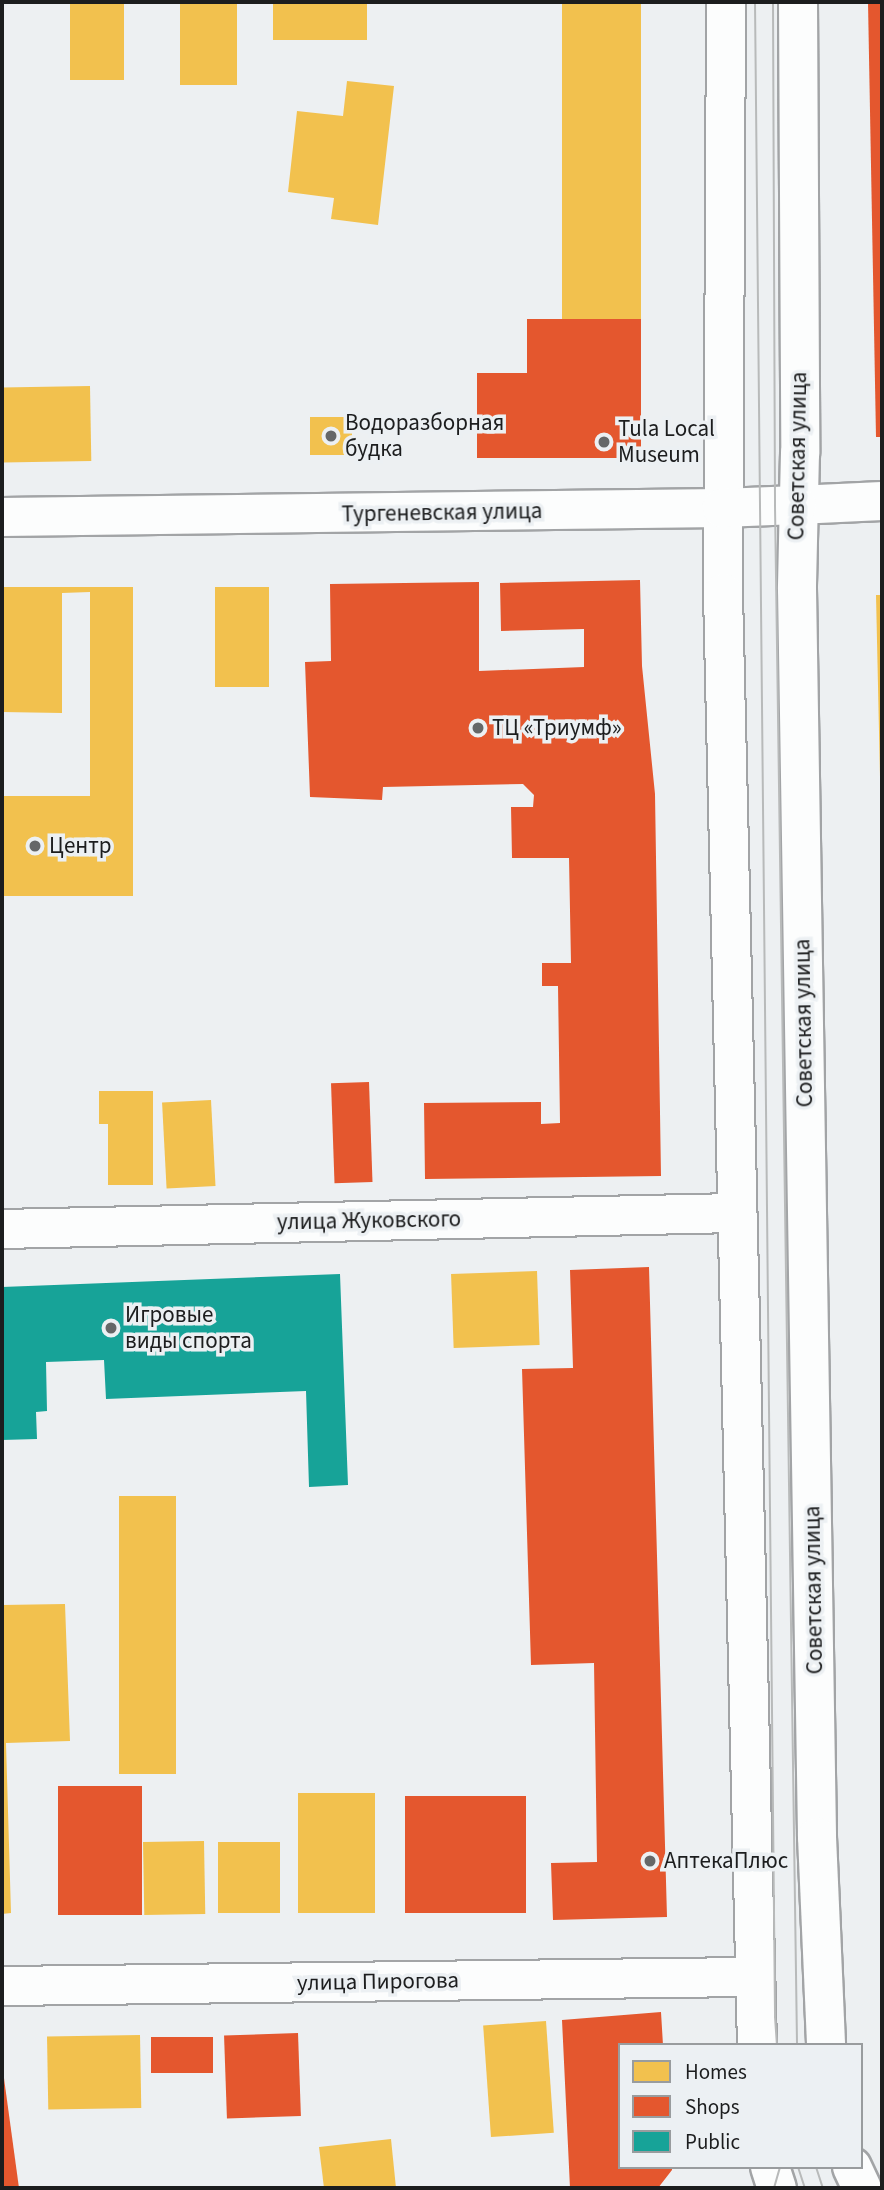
<!DOCTYPE html>
<html>
<head>
<meta charset="utf-8">
<style>
  body { margin:0 }
  #map { position:relative; width:884px; height:2190px; overflow:hidden; background:#edf0f2; font-family:"Source Sans 3",sans-serif }
  div>[style] { position:absolute }
  [style*='--x'] { left:calc(var(--x)*1px); top:calc(var(--y)*1px); width:calc(var(--w)*1px); rotate:calc(var(--a)*1deg) }
  .homes>* { inset:0; background:#f2c14e; transform-origin:0 0 }
  .shops>* { inset:0; background:#e4572e; transform-origin:0 0 }
  .public>* { inset:0; background:#17a398 }
  .roads { filter:drop-shadow(2px 0 #a2a4a6) drop-shadow(-2px 0 #a2a4a6) drop-shadow(0 2px #a2a4a6) drop-shadow(0 -2px #a2a4a6) }
  .minor>* { height:38px; margin:-19px; padding:0 19px; transform-origin:19px; border-radius:19px; background:#fcfdfd }
  .major>* { height:38px; margin:-19px; padding:0 19px; transform-origin:19px; border-radius:19px; background:#fcfdfd }
  .tram>* { height:2px; margin:-1px; padding:0 1px; transform-origin:1px; border-radius:1px; background:#b8baba }
  .dots>* { width:19px; height:19px; translate:-50% -50%; box-sizing:border-box; border:4px solid #ecf0f3; border-radius:50% }
  span { translate:-50% -50%; white-space:nowrap; text-align:center; line-height:1.15; -webkit-text-stroke:7px #ecf0f3; paint-order:stroke }
  .poi-label { font-size:23px; color:#1c1d1e }
  .left { translate:0 -50%; text-align:left }
  .street-label { font-size:23px; color:#1c1d1e }
  .frame { position:absolute; inset:0; border:4px solid #1c1d1e; pointer-events:none }
  .legend { position:absolute; left:618px; top:2043px; width:245px; height:126px; box-sizing:border-box; background:#ecf0f3; border:2px solid #999c9e; margin:0; padding:9px 12px; list-style:none; font-size:21px; color:#1c1d1e }
  .legend li { display:flex; align-items:center; gap:14px; height:35px }
  .legend b { width:35px; border:2px solid #999c9e }
</style>
</head>
<body>
<div id="map">
  <div class="homes">
    <i style="left:70px;top:2px;width:54px;height:78px"></i>
    <i style="left:180px;top:2px;width:57px;height:83px"></i>
    <i style="left:273px;top:2px;width:94px;height:38px"></i>
    <i style="left:562px;top:2px;width:79px;height:317px"></i>
    <i style="clip-path:polygon(347px 81px,394px 86px,378px 225px,331px 219px,334px 198px,288px 192px,297px 111px,343px 116px)"></i>
    <i style="left:90px;top:386px;width:75px;height:88px;rotate:89deg"></i>
    <i style="left:352px;top:417px;width:38px;height:42px;rotate:90deg"></i>
    <i style="clip-path:polygon(2px 587px,133px 587px,133px 896px,2px 896px,2px 796px,90px 796px,90px 592px,62px 593px,62px 713px,2px 712px)"></i>
    <i style="left:215px;top:587px;width:54px;height:100px"></i>
    <i style="clip-path:polygon(876px 595px,882px 595px,882px 777px,880px 777px)"></i>
    <i style="clip-path:polygon(99px 1091px,153px 1091px,153px 1185px,108px 1185px,108px 1124px,99px 1124px)"></i>
    <i style="left:211px;top:1100px;width:86px;height:49px;rotate:87deg"></i>
    <i style="left:537px;top:1271px;width:74px;height:86px;rotate:88deg"></i>
    <i style="left:119px;top:1496px;width:57px;height:278px"></i>
    <i style="clip-path:polygon(65px 1604px,70px 1741px,6px 1743px,11px 1913px,2px 1914px,2px 1605px)"></i>
    <i style="left:298px;top:1793px;width:77px;height:120px"></i>
    <i style="left:204px;top:1841px;width:73px;height:61px;rotate:89deg"></i>
    <i style="left:280px;top:1842px;width:71px;height:62px;rotate:90deg"></i>
    <i style="left:546px;top:2021px;width:112px;height:63px;rotate:86deg"></i>
    <i style="left:140px;top:2035px;width:73px;height:93px;rotate:89deg"></i>
    <i style="clip-path:polygon(391px 2139px,396px 2188px,324px 2188px,319px 2147px)"></i>
  </div>
  <div class="shops">
    <i style="clip-path:polygon(868px 2px,882px 2px,882px 437px,876px 437px)"></i>
    <i style="clip-path:polygon(527px 319px,641px 319px,641px 458px,477px 458px,477px 373px,527px 373px)"></i>
    <i style="clip-path:polygon(640px 580px,642px 666px,655px 794px,661px 1176px,425px 1179px,424px 1103px,541px 1102px,541px 1124px,560px 1123px,558px 986px,542px 986px,542px 963px,571px 963px,569px 858px,512px 858px,511px 807px,533px 807px,534px 795px,523px 784px,383px 787px,382px 800px,310px 797px,305px 662px,331px 661px,330px 584px,479px 582px,479px 671px,584px 667px,584px 629px,501px 631px,500px 583px)"></i>
    <i style="left:369px;top:1082px;width:100px;height:38px;rotate:88deg"></i>
    <i style="clip-path:polygon(649px 1267px,667px 1917px,553px 1920px,551px 1863px,597px 1862px,594px 1663px,531px 1665px,522px 1369px,573px 1368px,570px 1270px)"></i>
    <i style="left:58px;top:1786px;width:84px;height:129px"></i>
    <i style="left:405px;top:1796px;width:121px;height:117px"></i>
    <i style="clip-path:polygon(661px 2012px,663px 2045px,620px 2045px,620px 2167px,672px 2167px,672px 2170px,658px 2188px,570px 2188px,562px 2020px)"></i>
    <i style="left:298px;top:2033px;width:83px;height:74px;rotate:88deg"></i>
    <i style="left:213px;top:2037px;width:36px;height:62px;rotate:90deg"></i>
    <i style="clip-path:polygon(3px 2071px,19px 2188px,2px 2188px)"></i>
  </div>
  <div class="public">
    <i style="clip-path:polygon(340px 1274px,348px 1485px,309px 1487px,306px 1391px,106px 1399px,104px 1360px,46px 1362px,47px 1411px,36px 1412px,37px 1439px,2px 1440px,2px 1287px)"></i>
  </div>
  <div class="roads">
    <div class="minor">
      <i style="--x:797;--y:505;--w:85;--a:-2.7"></i>
      <i style="--x:2;--y:517;--w:720;--a:-0.72"></i>
      <i style="--x:2;--y:1229;--w:734;--a:-1.25"></i>
      <i style="--x:2;--y:1986;--w:752;--a:-0.69"></i>
    </div>
    <div class="major">
      <i style="--x:726;--y:2;--w:591;--a:90.29"></i>
      <i style="--x:723;--y:593;--w:1452;--a:88.66"></i>
      <i style="--x:798;--y:2;--w:451;--a:89.7"></i>
      <i style="--x:800;--y:453;--w:136;--a:91.3"></i>
      <i style="--x:797;--y:589;--w:1248;--a:89.08"></i>
      <i style="--x:817;--y:1837;--w:208;--a:87.5"></i>
      <i style="--x:722;--y:508;--w:75;--a:-2.3"></i>
      <i style="--x:770;--y:2167;--w:22;--a:72"></i>
      <i style="--x:852;--y:2167;--w:23;--a:65"></i>
    </div>
  </div>
  <div class="tram">
    <i style="--x:755;--y:2;--w:2015;--a:89.43"></i>
    <i style="--x:775;--y:2017;--w:28;--a:86"></i>
    <i style="--x:773;--y:2;--w:504;--a:89.77"></i>
    <i style="--x:775;--y:506;--w:1539;--a:89.18"></i>
    <i style="--x:798;--y:2167;--w:22;--a:72"></i>
    <i style="--x:816;--y:2167;--w:22;--a:72"></i>
    <i style="--x:774;--y:2188;--w:22;--a:-74"></i>
  </div>
  <div class="dots">
    <i style="left:331px;top:436px;background:#656768"></i>
    <i style="left:604px;top:442px;background:#656768"></i>
    <i style="left:478px;top:728px;background:#656768"></i>
    <i style="left:35px;top:846px;background:#656768"></i>
    <i style="left:111px;top:1328px;background:#656768"></i>
    <i style="left:650px;top:1861px;background:#656768"></i>
  </div>
  <div class="poi-label">
    <span class="left" style="left:345px;top:436px">Водоразборная<br>будка</span>
    <span class="left" style="left:618px;top:442px">Tula Local<br>Museum</span>
    <span class="left" style="left:492px;top:728px">ТЦ «Триумф»</span>
    <span class="left" style="left:49px;top:846px">Центр</span>
    <span class="left" style="left:125px;top:1328px">Игровые<br>виды спорта</span>
    <span class="left" style="left:664px;top:1861px">АптекаПлюс</span>
  </div>
  <div class="street-label">
    <span style="left:798px;top:456px;rotate:-89deg">Советская улица</span>
    <span style="left:442px;top:513px;rotate:-1deg">Тургеневская улица</span>
    <span style="left:804px;top:1023px;rotate:-91deg">Советская улица</span>
    <span style="left:369px;top:1221px;rotate:-1deg">улица Жуковского</span>
    <span style="left:814px;top:1590px;rotate:-91deg">Советская улица</span>
    <span style="left:378px;top:1982px;rotate:-1deg">улица Пирогова</span>
  </div>
  <div class="frame"></div>
  <ul class="legend">
  <li><b style="height:19px;background:#f2c14e"></b>Homes</li>
  <li><b style="height:19px;background:#e4572e"></b>Shops</li>
  <li><b style="height:19px;background:#17a398"></b>Public</li>
  </ul>
</div>
</body>
</html>
